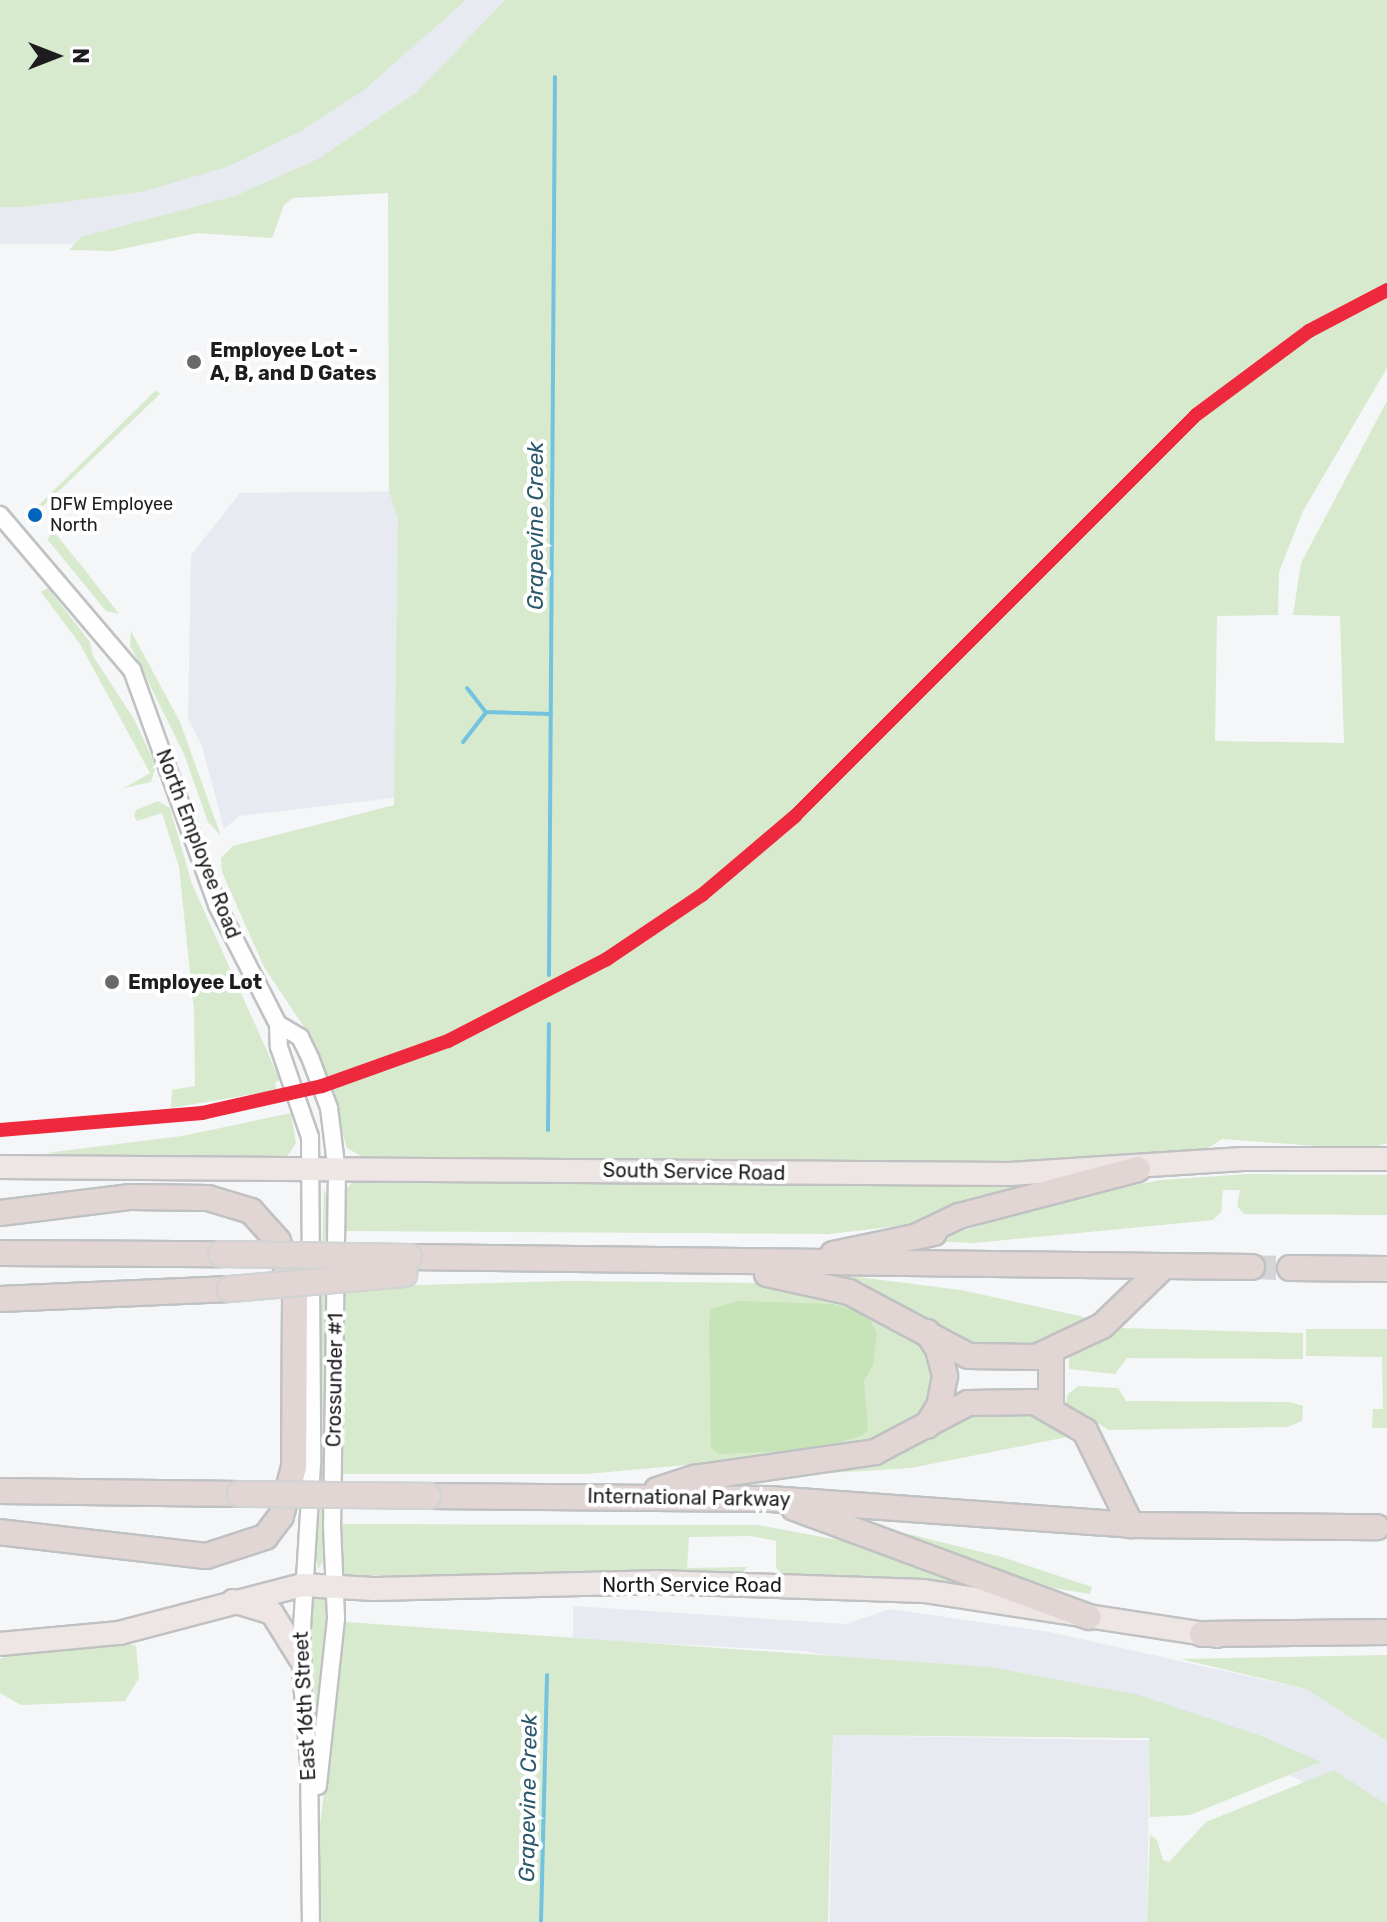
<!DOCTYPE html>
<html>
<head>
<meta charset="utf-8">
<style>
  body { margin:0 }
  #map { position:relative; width:1387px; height:1922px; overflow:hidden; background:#f5f6f7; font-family:Rubik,sans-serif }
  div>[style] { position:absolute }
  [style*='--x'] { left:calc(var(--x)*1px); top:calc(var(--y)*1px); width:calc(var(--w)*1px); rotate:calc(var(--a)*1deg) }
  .built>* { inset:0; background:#e8eaf1; transform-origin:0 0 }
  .green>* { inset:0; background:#d7eacd }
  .forest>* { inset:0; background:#c7e3b8 }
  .stream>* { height:4px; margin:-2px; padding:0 2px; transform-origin:2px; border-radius:2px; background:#72c2e0 }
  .highway-tunnel>* { height:24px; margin-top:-12px; transform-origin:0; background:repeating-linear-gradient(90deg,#d5d5d7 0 24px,transparent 0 36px) }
  .roads { filter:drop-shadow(2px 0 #c0c1c2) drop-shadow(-2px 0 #c0c1c2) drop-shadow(0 2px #c0c1c2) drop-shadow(0 -2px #c0c1c2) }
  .minor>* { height:16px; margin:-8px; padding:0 8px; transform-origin:8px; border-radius:8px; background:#fefefe }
  .major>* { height:22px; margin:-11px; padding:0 11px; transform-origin:11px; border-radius:11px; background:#ede6e5 }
  .highway>* { height:24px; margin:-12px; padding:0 12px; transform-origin:12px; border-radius:12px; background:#e2d6d5 }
  .bridges { filter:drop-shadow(2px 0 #d2d3d3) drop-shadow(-2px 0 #d2d3d3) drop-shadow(0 2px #d2d3d3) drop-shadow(0 -2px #d2d3d3) }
  .highway-bridge>* { height:24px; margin:-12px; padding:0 12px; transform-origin:12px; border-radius:12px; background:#e2d6d5 }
  .rail-1>* { height:14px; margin:-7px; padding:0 7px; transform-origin:7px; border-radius:7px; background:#ee293d }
  .dots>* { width:22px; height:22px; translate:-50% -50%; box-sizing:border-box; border:4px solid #fff; border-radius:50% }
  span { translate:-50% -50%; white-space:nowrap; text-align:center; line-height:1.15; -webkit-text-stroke:8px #fff; paint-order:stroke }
  .bus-label { font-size:18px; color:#1d1d1f }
  .left { translate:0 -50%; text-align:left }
  .poi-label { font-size:20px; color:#1d1d1f; font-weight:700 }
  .street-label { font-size:20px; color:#1d1d1f }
  .water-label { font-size:22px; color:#2c5a6c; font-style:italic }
  .north { position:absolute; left:16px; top:16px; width:80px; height:80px; -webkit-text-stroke:6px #fff; paint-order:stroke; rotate:90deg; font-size:22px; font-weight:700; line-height:32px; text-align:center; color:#1d1d1f }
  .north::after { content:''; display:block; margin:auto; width:28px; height:36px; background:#1d1d1f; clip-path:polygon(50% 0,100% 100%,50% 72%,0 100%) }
</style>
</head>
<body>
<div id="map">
  <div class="built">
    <i style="clip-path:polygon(0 0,585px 0,377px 151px,86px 244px,0 244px)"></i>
    <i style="clip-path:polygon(433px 491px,427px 794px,239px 816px,224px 829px,202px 746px,188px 719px,191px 555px,240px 493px)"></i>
    <i style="clip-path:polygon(573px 1606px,846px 1624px,890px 1609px,1050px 1632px,1306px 1689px,1387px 1741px,1387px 1820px,1177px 1724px,804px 1651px,573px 1639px)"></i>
    <i style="left:833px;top:1735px;width:317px;height:187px;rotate:1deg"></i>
  </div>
  <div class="green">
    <i style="clip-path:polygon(0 0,466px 0,364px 90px,301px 131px,227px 167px,141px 192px,23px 207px,0 207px)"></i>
    <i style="clip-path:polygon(505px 0,1387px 0,1387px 368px,1303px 511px,1279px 572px,1278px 615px,1217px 616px,1215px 741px,1344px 743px,1340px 616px,1293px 615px,1301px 563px,1387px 401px,1387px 1143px,1368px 1150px,1222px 1139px,1208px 1148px,1066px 1165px,769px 1166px,363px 1157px,347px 1148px,312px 1039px,264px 967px,222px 872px,221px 858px,233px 846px,394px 805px,398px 519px,389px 491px,388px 193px,293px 198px,284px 205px,272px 238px,197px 233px,113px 251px,69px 250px,81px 237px,235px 196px,318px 159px,417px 92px)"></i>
    <i style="clip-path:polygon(156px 390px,160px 394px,40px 509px,39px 505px)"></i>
    <i style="clip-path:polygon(54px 532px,81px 565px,119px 614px,106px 611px,47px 539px)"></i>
    <i style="clip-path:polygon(48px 588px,90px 642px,93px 656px,134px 719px,156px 766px,151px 782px,124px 788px,150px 773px,80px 644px,41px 592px)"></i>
    <i style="clip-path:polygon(131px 631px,180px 722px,221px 836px,208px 822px,184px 754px,130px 645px)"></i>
    <i style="clip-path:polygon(158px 801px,170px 808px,192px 884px,280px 1080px,275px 1083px,277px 1090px,171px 1108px,172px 1090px,195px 1086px,194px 1010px,179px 867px,162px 813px,137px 821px,134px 816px,136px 810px)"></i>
    <i style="clip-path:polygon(291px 1113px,296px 1143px,284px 1161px,174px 1163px,46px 1153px,182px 1136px)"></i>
    <i style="clip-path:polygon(1250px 1174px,1387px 1175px,1387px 1215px,1244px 1214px,1237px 1206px,1240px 1190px,1223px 1190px,1221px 1212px,1213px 1220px,974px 1243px,930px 1241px,1079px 1195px,1161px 1180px)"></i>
    <i style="clip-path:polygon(354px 1181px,436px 1180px,1045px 1182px,915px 1224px,829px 1234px,344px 1231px,346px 1189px)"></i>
    <i style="clip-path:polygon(324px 1188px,329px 1205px,326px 1557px,318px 1569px,314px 1541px)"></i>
    <i style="clip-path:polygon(826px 1273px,961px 1290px,1084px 1317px,1085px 1327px,1046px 1349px,964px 1349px,826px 1280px)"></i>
    <i style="clip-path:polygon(567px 1281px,773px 1283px,844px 1298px,915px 1335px,935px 1362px,928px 1411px,890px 1438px,830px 1452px,586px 1474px,343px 1474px,344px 1287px)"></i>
    <i style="clip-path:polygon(1122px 1328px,1303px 1333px,1303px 1359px,1127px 1358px,1115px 1374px,1069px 1369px,1069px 1352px)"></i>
    <i style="clip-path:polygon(1306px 1329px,1387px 1329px,1387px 1428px,1372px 1428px,1373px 1409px,1383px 1409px,1382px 1357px,1306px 1356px)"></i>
    <i style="clip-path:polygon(1078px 1386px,1118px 1388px,1126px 1401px,1290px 1402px,1303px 1406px,1302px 1421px,1288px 1427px,1109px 1430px,1066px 1404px,1068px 1394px)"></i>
    <i style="clip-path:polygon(963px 1411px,1044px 1411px,1077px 1435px,911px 1468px,765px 1477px)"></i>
    <i style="clip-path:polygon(342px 1524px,758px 1525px,887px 1549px,962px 1580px,960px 1584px,784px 1576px,776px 1568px,776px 1541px,751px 1536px,689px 1537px,687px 1568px,747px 1567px,740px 1576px,344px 1575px)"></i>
    <i style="clip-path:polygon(888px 1529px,1002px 1557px,1092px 1587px,1090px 1594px,1017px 1582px,887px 1533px)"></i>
    <i style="clip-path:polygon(305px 1597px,331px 1598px,317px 1757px,303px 1644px)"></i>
    <i style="clip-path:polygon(346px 1622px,990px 1667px,1139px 1695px,1264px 1737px,1321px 1762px,1190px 1815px,1150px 1817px,1149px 1738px,833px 1735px,828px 1922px,320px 1922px,320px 1824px)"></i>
    <i style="clip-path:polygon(123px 1642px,136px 1646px,139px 1678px,125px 1701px,21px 1705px,0 1693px,0 1659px,6px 1655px)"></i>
    <i style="clip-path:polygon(1387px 1655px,1387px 1741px,1306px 1689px,1181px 1659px)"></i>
    <i style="clip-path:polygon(1334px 1770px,1387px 1805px,1387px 1922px,1147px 1922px,1150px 1835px,1157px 1840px,1163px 1860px,1169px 1862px,1206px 1822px)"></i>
  </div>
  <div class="forest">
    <i style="clip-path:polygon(738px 1301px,832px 1304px,867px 1314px,877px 1333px,873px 1365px,864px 1381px,868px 1429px,863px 1435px,815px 1450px,718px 1454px,711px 1447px,709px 1321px,711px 1309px)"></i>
  </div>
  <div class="stream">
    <i style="--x:467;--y:688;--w:31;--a:52"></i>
    <i style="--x:486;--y:712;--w:65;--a:1.8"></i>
    <i style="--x:463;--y:742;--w:37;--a:-52"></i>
    <i style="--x:549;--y:975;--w:898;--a:-89.62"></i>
    <i style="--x:548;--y:1130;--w:106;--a:-89.5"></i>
    <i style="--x:541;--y:1922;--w:247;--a:-88.6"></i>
  </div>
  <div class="highway-tunnel">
    <i style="--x:1252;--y:1267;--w:38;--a:2"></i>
  </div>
  <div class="roads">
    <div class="minor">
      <i style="--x:0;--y:515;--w:204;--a:49.6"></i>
      <i style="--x:132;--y:670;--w:250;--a:70.1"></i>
      <i style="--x:217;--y:905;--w:134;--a:62.9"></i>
      <i style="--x:278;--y:1024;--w:23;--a:88"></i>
      <i style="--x:279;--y:1047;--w:95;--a:71"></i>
      <i style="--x:310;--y:1137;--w:327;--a:89.6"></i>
      <i style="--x:312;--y:1464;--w:194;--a:93.5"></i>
      <i style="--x:300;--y:1658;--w:105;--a:85.1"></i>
      <i style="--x:309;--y:1763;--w:159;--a:89.3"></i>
      <i style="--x:278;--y:1024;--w:26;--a:31"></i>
      <i style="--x:300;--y:1037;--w:25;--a:64"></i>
      <i style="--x:311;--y:1060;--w:51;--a:69.4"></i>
      <i style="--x:329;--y:1108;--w:64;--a:82.9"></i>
      <i style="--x:337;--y:1172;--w:354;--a:90.8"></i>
      <i style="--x:332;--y:1526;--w:93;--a:87.5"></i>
      <i style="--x:336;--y:1619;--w:168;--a:96.2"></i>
    </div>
    <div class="major">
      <i style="--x:0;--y:1167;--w:1010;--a:0.4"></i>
      <i style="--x:1010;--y:1174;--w:233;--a:-3.7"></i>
      <i style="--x:1243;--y:1159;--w:144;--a:0"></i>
      <i style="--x:233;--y:1601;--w:41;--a:17.1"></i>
      <i style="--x:272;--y:1613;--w:53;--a:58.1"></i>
      <i style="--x:0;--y:1644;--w:120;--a:-5.3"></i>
      <i style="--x:119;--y:1633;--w:189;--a:-14.7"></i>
      <i style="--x:302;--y:1585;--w:72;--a:3.2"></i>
      <i style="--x:374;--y:1589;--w:281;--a:-1.4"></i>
      <i style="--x:655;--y:1582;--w:269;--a:1.9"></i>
      <i style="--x:924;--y:1591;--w:297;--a:8.7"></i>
    </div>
    <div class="highway">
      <i style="--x:0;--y:1213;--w:132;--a:-7"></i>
      <i style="--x:131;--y:1197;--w:77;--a:0.7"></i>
      <i style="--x:208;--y:1198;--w:45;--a:16.8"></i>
      <i style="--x:251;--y:1211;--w:40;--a:48"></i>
      <i style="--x:278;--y:1241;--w:59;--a:73.1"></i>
      <i style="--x:295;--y:1297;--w:170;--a:90.3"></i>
      <i style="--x:294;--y:1467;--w:51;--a:104.9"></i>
      <i style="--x:281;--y:1516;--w:26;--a:127"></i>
      <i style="--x:265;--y:1537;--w:62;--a:162.1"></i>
      <i style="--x:206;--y:1556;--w:207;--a:-173.4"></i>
      <i style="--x:917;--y:1236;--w:47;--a:-25.5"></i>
      <i style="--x:959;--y:1216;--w:185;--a:-14.7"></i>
      <i style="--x:0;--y:1253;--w:221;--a:0.3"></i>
      <i style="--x:833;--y:1254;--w:103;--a:-11.7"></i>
      <i style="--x:409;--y:1257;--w:843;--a:0.68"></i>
      <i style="--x:1290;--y:1268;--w:97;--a:0.6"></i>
      <i style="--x:767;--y:1274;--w:84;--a:12.4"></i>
      <i style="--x:849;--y:1292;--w:136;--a:28.1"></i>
      <i style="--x:969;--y:1356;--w:67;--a:0.9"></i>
      <i style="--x:1036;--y:1357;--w:73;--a:-25.2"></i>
      <i style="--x:1102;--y:1326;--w:82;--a:-44"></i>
      <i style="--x:0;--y:1299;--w:230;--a:-2.5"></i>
      <i style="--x:927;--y:1332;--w:20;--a:57"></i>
      <i style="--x:938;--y:1349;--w:28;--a:75"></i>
      <i style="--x:945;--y:1376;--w:31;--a:101"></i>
      <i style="--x:939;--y:1406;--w:23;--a:121"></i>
      <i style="--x:1051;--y:1352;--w:57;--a:90"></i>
      <i style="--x:657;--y:1490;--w:40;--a:-18"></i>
      <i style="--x:695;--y:1478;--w:182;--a:-8.2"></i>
      <i style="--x:875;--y:1452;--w:105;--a:-27.8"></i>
      <i style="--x:968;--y:1403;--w:67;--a:-0.9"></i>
      <i style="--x:1035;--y:1402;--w:58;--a:30.1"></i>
      <i style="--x:1085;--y:1431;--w:105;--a:63.9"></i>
      <i style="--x:0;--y:1491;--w:240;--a:0.7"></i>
      <i style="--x:428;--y:1496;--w:342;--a:0.5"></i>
      <i style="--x:770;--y:1499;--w:362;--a:4.1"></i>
      <i style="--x:1131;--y:1525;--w:246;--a:0.5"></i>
      <i style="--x:794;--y:1508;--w:314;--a:20.3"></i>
      <i style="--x:1202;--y:1634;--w:185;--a:-0.6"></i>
    </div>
  </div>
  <div class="bridges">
    <div class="highway-bridge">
      <i style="--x:221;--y:1254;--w:188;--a:0.9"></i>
      <i style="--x:230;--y:1289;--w:175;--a:-4.9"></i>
      <i style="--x:240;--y:1494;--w:188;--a:0.6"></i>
    </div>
  </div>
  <div class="rail-1">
    <i style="--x:0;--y:1130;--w:203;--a:-4.8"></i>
    <i style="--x:202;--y:1113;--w:123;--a:-12.7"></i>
    <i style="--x:322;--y:1086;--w:134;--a:-19.7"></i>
    <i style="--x:448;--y:1041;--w:179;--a:-27.3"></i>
    <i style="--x:607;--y:959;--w:115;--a:-34"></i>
    <i style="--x:702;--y:895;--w:122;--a:-40.3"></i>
    <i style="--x:795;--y:816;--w:567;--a:-45"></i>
    <i style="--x:1196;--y:415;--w:141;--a:-36.6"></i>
    <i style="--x:1309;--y:331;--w:88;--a:-27.7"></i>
  </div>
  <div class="dots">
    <i style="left:194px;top:362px;background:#69696b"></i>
    <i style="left:35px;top:515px;background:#0065bd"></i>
    <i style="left:112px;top:982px;background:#69696b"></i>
  </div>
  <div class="bus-label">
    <span class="left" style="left:50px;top:515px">DFW Employee<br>North</span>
  </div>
  <div class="poi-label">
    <span class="left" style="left:210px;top:362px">Employee Lot -<br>A, B, and D Gates</span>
    <span class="left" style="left:128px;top:982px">Employee Lot</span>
  </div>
  <div class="street-label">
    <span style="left:198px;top:844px;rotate:69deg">North Employee Road</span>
    <span style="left:694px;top:1172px;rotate:1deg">South Service Road</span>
    <span style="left:335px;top:1380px;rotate:-89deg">Crossunder #1</span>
    <span style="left:689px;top:1498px;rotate:1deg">International Parkway</span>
    <span style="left:692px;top:1585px">North Service Road</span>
    <span style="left:305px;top:1706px;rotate:-93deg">East 16th Street</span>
  </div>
  <div class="water-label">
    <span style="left:536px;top:526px;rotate:-90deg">Grapevine Creek</span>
    <span style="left:528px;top:1798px;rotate:-89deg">Grapevine Creek</span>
  </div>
  <div class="north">N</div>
</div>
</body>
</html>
